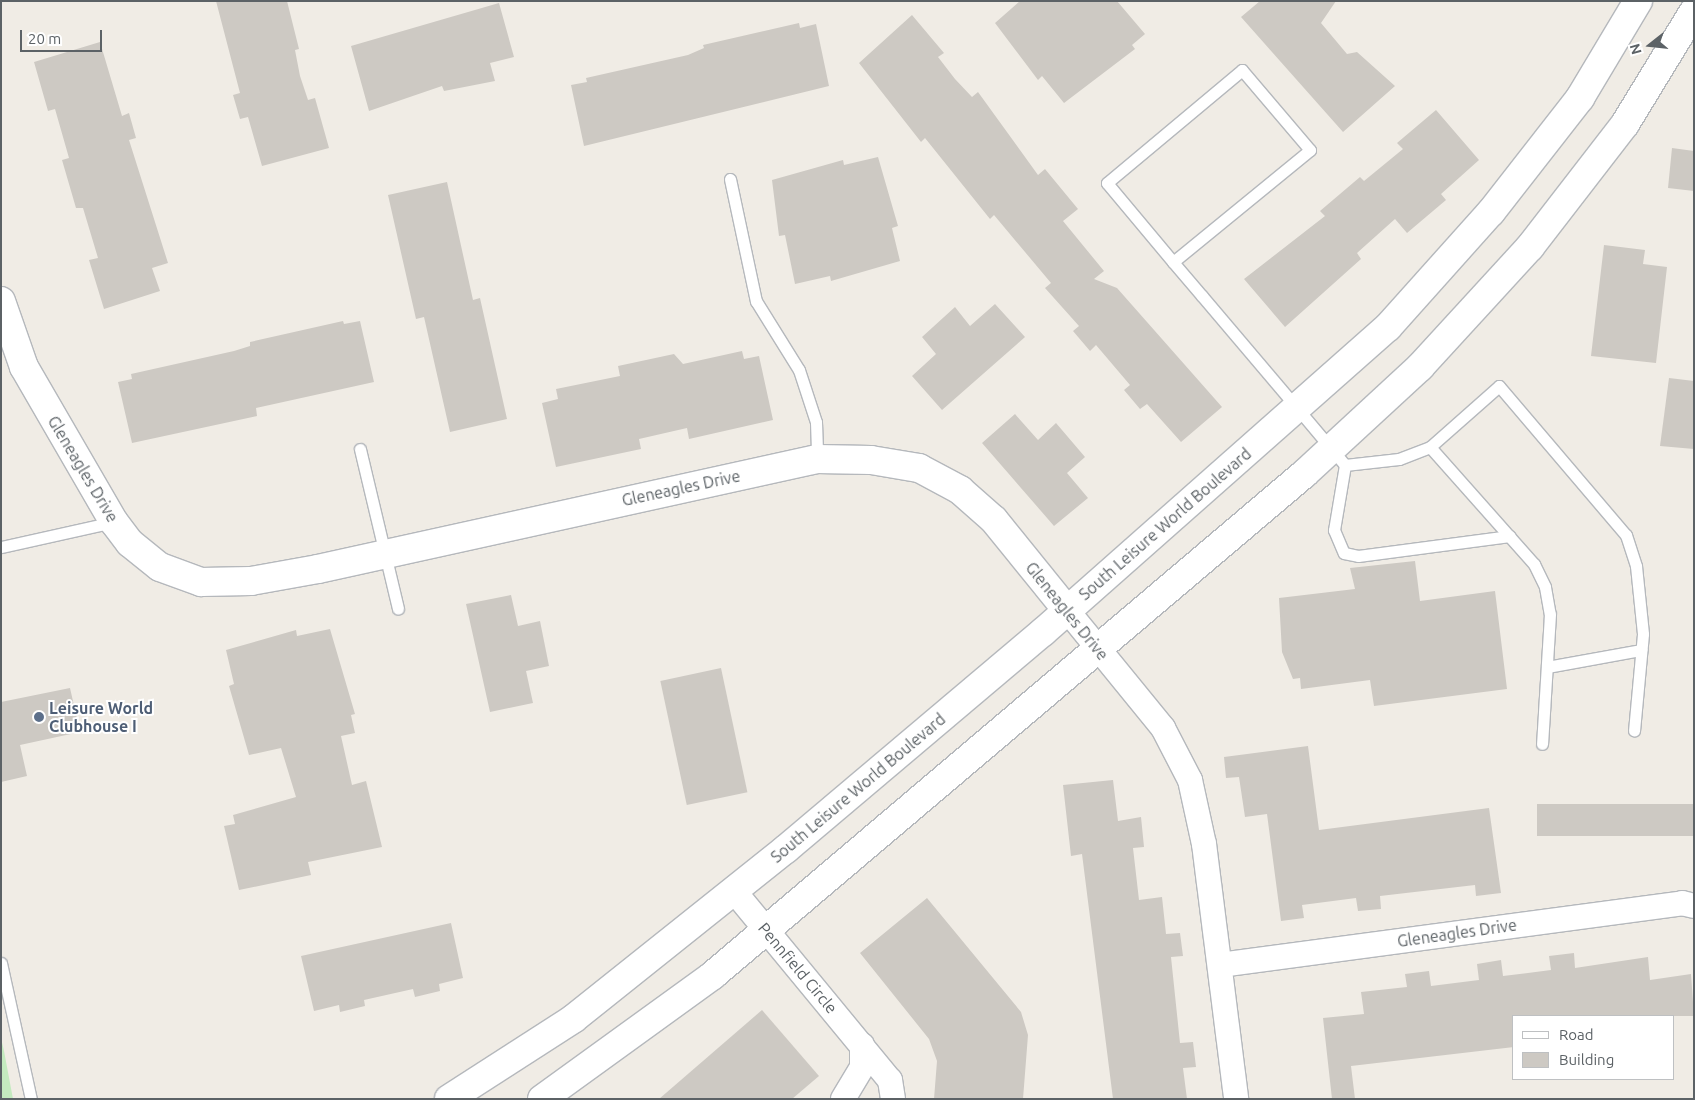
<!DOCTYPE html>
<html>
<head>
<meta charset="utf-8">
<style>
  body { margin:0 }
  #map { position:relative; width:1695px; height:1100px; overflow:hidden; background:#f0ece5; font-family:Ubuntu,sans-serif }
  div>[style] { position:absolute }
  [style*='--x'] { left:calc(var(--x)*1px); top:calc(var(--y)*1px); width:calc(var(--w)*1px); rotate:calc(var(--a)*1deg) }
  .green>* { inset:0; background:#c4eabf }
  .building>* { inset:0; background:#cdc9c3; transform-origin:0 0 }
  .roads { filter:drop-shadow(1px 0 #b5b8bc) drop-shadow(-1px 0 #b5b8bc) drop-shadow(0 1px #b5b8bc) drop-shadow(0 -1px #b5b8bc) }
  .service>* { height:11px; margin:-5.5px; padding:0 5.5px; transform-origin:5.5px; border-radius:5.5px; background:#fff }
  .minor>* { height:24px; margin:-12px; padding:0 12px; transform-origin:12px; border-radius:12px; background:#fff }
  .tertiary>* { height:28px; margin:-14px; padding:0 14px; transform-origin:14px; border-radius:14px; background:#fff }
  .dots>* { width:14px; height:14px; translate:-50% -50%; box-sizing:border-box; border:2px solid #fff; border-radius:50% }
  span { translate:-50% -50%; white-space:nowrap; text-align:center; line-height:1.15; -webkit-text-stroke:4px #fff; paint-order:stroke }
  .street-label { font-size:16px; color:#5c6266 }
  .service-label { font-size:16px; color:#4e5e75; font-weight:700 }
  .left { translate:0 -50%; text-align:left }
  .frame { position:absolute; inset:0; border:2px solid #5c6266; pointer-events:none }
  .legend { position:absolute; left:1512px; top:1015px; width:162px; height:65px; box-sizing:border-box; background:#fff; border:1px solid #bec0c2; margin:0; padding:6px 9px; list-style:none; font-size:15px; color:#5c6266 }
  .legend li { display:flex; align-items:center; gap:10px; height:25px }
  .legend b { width:25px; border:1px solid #bec0c2 }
  .north { position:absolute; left:1625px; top:20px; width:50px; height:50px; -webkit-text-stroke:4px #fff; paint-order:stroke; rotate:254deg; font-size:14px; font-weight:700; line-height:20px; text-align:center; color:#5c6266 }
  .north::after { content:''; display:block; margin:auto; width:18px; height:22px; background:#5c6266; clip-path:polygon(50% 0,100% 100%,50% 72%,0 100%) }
  .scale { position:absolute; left:20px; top:30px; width:82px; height:22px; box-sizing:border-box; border:2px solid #5c6266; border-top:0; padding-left:6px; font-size:15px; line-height:18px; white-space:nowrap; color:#5c6266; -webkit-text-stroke:4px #fff; paint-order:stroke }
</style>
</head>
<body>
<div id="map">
  <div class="green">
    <i style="clip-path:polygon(1px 1038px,4px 1051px,13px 1099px,1px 1099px)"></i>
  </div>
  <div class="building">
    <i style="clip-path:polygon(216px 1px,287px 1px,299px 49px,295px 50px,300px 76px,308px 100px,315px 98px,329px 148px,262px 166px,248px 117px,240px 119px,233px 95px,240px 93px)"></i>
    <i style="clip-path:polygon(1020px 1px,1117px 1px,1145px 34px,1132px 45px,1135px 49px,1064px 103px,1042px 76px,1038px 80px,995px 23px)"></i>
    <i style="clip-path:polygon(1260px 1px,1336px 1px,1321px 23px,1347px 54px,1357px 52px,1395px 86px,1343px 132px,1241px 17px)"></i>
    <i style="clip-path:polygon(499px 3px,514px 57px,490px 63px,495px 81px,444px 91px,442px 86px,369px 111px,351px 46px)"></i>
    <i style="clip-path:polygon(912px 15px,944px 53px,938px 57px,955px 79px,972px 97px,978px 92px,1038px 175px,1045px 169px,1078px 209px,1063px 221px,1104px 271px,1094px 279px,1117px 288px,1222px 407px,1181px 442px,1147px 404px,1140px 409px,1124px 390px,1130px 385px,1096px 345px,1090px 351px,1073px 331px,1079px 326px,1045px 288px,1051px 283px,994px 215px,990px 219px,925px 138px,921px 142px,859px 63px)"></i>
    <i style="clip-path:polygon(799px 23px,800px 28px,816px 24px,829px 86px,584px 146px,571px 85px,587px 82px,586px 78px,688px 55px,704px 48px,703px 45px)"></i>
    <i style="clip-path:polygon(100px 42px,122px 116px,129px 113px,136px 138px,129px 140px,168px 263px,152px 268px,160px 291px,104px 309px,89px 260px,98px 258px,83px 208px,76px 208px,62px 160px,69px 158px,55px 109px,48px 111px,34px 62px)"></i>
    <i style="clip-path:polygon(1436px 110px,1479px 160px,1441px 194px,1446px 200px,1407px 233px,1395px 219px,1357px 253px,1361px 259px,1285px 327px,1244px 279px,1325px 216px,1320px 211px,1360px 177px,1364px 181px,1403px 149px,1397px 143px)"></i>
    <i style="clip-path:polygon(1672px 148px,1694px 151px,1694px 191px,1668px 188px)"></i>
    <i style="clip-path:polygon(878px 157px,898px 226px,892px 228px,900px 261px,831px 281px,830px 276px,795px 284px,785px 235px,779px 236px,772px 180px,843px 160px,844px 165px)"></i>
    <i style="clip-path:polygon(447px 182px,473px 300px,480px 298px,507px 419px,450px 432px,424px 317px,416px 319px,388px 195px)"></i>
    <i style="clip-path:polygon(1604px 245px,1645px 250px,1643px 264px,1667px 267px,1656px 363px,1591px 356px)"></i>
    <i style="clip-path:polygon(995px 304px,1025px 337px,942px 410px,912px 376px,936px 354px,922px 337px,955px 307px,970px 326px)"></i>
    <i style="clip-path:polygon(343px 321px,344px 324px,360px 321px,374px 382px,256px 408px,257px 416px,132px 443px,118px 382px,132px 379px,131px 374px,234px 351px,250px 346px,250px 342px)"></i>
    <i style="clip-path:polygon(742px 351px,744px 359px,759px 356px,773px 420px,689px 439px,687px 428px,639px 439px,641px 449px,556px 467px,542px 403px,558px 399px,556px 389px,620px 376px,618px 366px,674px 354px,683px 364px)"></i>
    <i style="clip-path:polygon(1669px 378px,1694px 381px,1694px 449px,1660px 446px)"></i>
    <i style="clip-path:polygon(1015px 414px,1038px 440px,1056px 423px,1085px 457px,1067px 473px,1088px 498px,1054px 526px,982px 443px)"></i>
    <i style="clip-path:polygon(1415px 561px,1420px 601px,1495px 591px,1507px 689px,1374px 706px,1370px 680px,1301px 689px,1300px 678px,1293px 679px,1282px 652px,1279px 598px,1355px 589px,1350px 568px)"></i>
    <i style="clip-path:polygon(511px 595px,518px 626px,540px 621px,549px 666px,526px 671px,533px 703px,490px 712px,466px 604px)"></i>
    <i style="clip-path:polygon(330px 629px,355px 714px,351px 715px,355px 733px,341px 736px,352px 785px,366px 781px,382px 847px,308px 862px,311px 875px,239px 890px,224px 826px,235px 824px,233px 815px,296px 797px,281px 748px,249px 755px,229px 686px,234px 684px,226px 650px,296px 630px,297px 636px)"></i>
    <i style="left:721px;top:668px;width:127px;height:62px;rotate:78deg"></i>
    <i style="clip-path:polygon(70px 688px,80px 732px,20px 745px,27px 776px,1px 782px,1px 702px)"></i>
    <i style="clip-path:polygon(1308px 746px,1319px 830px,1489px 808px,1501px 893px,1476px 896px,1475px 885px,1380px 896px,1381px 909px,1358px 911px,1356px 898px,1302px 905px,1304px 918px,1281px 921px,1267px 814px,1245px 817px,1239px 777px,1226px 778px,1224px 757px)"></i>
    <i style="clip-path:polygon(1113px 780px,1118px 821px,1141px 817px,1144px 847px,1133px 848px,1139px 900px,1162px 897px,1166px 934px,1180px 933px,1183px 956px,1171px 957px,1180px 1043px,1193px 1042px,1196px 1067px,1183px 1068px,1187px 1099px,1113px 1099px,1082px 854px,1071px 856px,1063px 785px)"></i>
    <i style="left:1694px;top:804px;width:32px;height:157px;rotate:90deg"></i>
    <i style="clip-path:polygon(927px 898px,1021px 1012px,1028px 1035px,1023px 1099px,934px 1099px,937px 1061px,929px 1039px,860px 953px)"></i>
    <i style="clip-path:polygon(451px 923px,463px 978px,439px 984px,440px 991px,415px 997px,413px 989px,364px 1000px,365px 1006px,340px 1012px,339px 1005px,314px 1011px,301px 956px)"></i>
    <i style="clip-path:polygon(1574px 953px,1575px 968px,1648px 957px,1650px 980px,1691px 974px,1694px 1016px,1514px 1016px,1514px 1047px,1351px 1066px,1355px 1099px,1332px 1099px,1323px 1018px,1364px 1014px,1361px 992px,1407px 987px,1405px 974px,1429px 971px,1431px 986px,1479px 980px,1477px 964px,1501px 960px,1503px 976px,1551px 970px,1549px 956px)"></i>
    <i style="clip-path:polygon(762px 1010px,819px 1076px,792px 1099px,659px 1099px)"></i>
  </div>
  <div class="roads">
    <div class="service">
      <i style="--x:730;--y:179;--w:125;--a:78"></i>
      <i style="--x:756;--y:301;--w:81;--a:58.1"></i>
      <i style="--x:799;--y:370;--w:55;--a:71.9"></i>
      <i style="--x:816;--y:422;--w:37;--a:88"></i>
      <i style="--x:1173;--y:262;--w:177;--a:-39.3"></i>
      <i style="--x:1310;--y:150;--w:105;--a:-130.4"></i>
      <i style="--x:1242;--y:70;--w:176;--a:140.1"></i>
      <i style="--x:1107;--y:183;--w:103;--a:50.1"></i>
      <i style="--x:1173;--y:262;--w:45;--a:49.5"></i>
      <i style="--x:1202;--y:296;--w:147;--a:49.7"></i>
      <i style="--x:1297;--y:408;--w:75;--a:49.9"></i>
      <i style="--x:1345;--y:465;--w:66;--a:99.6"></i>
      <i style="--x:1334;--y:530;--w:25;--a:67"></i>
      <i style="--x:1344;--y:553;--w:14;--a:12"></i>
      <i style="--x:1358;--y:556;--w:153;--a:-7.5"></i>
      <i style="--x:1430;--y:447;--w:157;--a:48.4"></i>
      <i style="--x:1534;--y:564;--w:25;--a:64"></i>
      <i style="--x:1545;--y:587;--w:27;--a:80"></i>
      <i style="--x:1550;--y:614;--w:130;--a:93.5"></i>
      <i style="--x:360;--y:449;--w:164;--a:76.6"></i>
      <i style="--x:1345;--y:465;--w:54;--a:-6.3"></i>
      <i style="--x:1399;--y:459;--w:33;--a:-21"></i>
      <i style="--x:1430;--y:447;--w:92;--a:-41.5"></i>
      <i style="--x:1499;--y:386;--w:196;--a:49.6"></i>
      <i style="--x:1626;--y:535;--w:33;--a:72"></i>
      <i style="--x:1636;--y:566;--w:68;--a:84.1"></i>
      <i style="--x:1643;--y:634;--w:97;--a:95.3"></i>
      <i style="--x:1;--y:547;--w:116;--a:-12.5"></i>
      <i style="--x:1547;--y:667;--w:96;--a:-10.3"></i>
      <i style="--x:1;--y:963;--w:139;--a:77.6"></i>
    </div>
    <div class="minor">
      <i style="--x:1066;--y:609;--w:154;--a:50.8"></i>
      <i style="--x:1163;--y:728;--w:59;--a:62.6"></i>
      <i style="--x:1190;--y:780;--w:66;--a:77.7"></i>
      <i style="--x:1204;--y:844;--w:257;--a:82.8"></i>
      <i style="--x:734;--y:891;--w:245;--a:50.5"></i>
      <i style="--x:890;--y:1080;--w:19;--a:81"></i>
      <i style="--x:1220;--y:965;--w:466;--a:-7.6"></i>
      <i style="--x:1682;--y:903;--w:12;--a:14"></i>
      <i style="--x:843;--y:1099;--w:37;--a:-59"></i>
      <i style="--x:862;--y:1067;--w:22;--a:-90"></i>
    </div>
    <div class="tertiary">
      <i style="--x:1;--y:301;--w:70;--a:70.8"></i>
      <i style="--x:24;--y:367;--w:179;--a:59.9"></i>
      <i style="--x:114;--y:522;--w:26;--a:53"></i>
      <i style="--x:130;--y:543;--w:38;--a:39"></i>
      <i style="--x:160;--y:567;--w:44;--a:20.1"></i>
      <i style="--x:201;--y:582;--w:50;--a:-1.1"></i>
      <i style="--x:251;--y:581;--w:68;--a:-10.2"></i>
      <i style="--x:318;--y:569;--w:511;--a:-12.43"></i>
      <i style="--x:817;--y:459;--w:54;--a:1.1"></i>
      <i style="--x:871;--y:460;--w:49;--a:9.5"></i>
      <i style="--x:919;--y:468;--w:47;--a:28.2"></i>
      <i style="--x:960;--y:490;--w:45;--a:41.4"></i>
      <i style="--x:994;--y:520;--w:114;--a:51"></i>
      <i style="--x:449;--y:1099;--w:148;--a:-32.8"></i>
      <i style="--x:573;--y:1019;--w:273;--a:-38.6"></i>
      <i style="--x:786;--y:849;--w:336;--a:-40.2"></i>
      <i style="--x:1043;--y:632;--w:460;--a:-41.5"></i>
      <i style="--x:1388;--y:327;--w:154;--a:-48.2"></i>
      <i style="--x:1491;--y:212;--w:145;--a:-52"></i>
      <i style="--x:1580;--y:98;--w:113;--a:-59.1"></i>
      <i style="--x:542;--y:1099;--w:211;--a:-35.9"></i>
      <i style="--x:713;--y:975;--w:775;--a:-40.29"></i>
      <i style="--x:1304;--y:474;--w:158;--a:-42.7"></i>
      <i style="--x:1420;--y:367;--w:163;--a:-47.5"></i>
      <i style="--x:1530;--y:247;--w:155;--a:-52.3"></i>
      <i style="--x:1625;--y:124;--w:132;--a:-58.6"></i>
    </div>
  </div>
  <div class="dots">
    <i style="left:39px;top:717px;background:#5c6f8a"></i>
  </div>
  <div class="street-label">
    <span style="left:83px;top:469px;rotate:59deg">Gleneagles Drive</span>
    <span style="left:681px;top:488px;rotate:-12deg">Gleneagles Drive</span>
    <span style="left:1165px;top:524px;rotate:-41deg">South Leisure World Boulevard</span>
    <span style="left:1067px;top:611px;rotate:51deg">Gleneagles Drive</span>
    <span style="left:858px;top:788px;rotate:-40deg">South Leisure World Boulevard</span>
    <span style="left:1457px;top:933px;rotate:-8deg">Gleneagles Drive</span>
    <span style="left:798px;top:968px;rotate:50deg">Pennfield Circle</span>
  </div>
  <div class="service-label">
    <span class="left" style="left:49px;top:717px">Leisure World<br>Clubhouse I</span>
  </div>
  <div class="frame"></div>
  <ul class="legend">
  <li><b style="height:6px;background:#fff"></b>Road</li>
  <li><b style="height:14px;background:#cdc9c3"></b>Building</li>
  </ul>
  <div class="north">N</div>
  <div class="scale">20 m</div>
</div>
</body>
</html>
